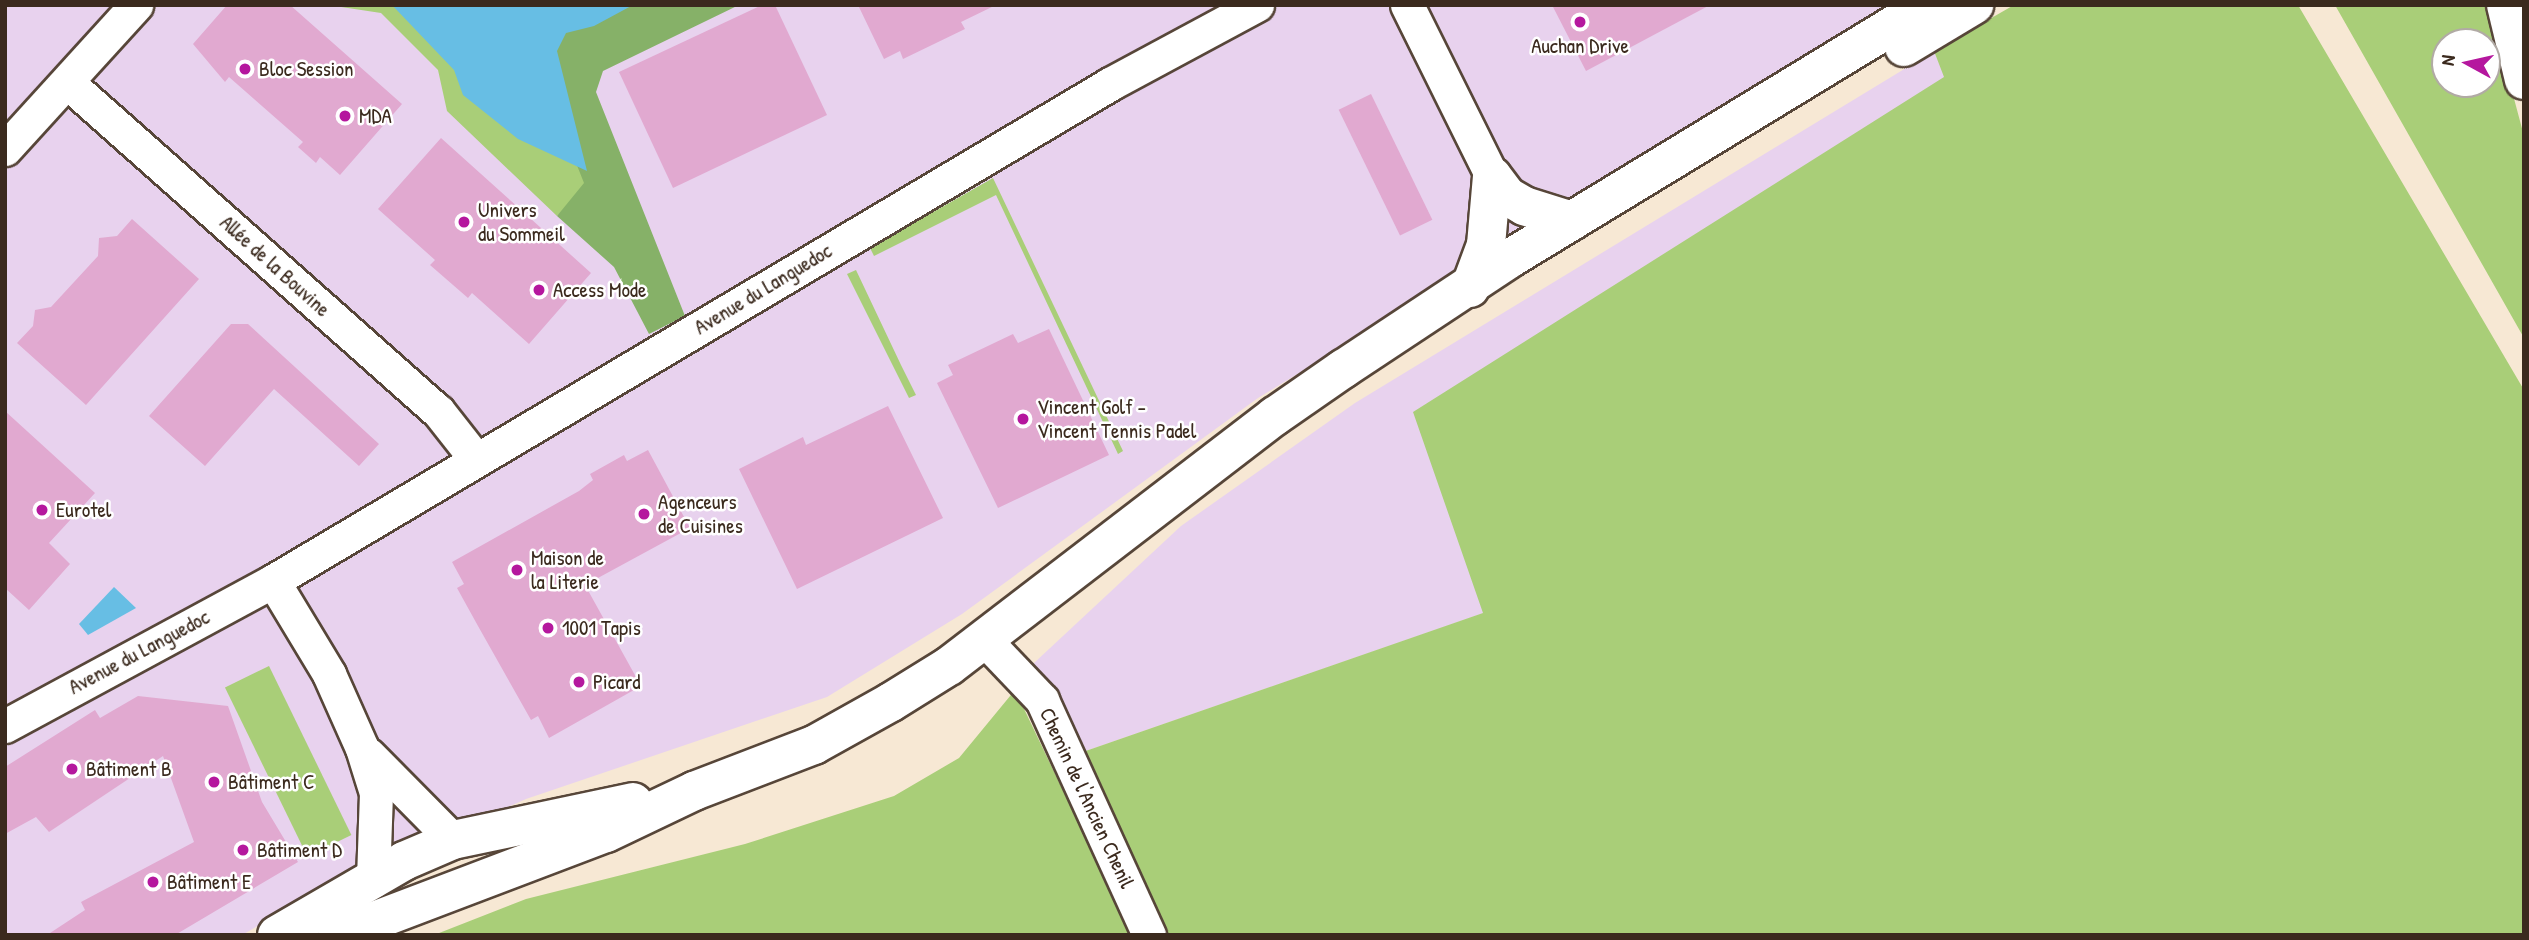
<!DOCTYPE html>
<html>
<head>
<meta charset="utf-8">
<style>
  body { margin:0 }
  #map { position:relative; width:2529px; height:940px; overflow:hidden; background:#f7e8d4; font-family:"Patrick Hand",sans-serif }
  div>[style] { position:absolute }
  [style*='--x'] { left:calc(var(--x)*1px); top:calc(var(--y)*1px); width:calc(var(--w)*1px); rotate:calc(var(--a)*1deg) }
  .built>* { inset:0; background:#e8d2ee }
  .green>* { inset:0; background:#a9ce78; transform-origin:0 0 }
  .forest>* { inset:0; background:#86b168 }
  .water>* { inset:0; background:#67bee4 }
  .building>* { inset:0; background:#e1a9d0; transform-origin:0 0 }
  .roads { filter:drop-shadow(2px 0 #574639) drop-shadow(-2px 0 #574639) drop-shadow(0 2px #574639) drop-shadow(0 -2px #574639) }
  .street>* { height:33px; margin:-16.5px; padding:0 16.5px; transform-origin:16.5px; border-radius:16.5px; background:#fff }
  .secondary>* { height:38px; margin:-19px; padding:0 19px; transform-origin:19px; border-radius:19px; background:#fff }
  .dots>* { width:19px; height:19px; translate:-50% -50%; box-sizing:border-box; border:4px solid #fff; border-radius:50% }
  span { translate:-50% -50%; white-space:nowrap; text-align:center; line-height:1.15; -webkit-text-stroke:5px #fff; paint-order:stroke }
  .poi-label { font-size:21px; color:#3b2a1e }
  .left { translate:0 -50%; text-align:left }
  .street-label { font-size:21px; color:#3b2a1e }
  .frame { position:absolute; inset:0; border:7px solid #3b2a1e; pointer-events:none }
  .north { position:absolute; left:2431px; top:28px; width:70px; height:70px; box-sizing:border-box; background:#fff; border:2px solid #b1aaa5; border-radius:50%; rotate:278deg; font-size:19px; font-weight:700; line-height:28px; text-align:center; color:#3b2a1e }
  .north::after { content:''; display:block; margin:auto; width:24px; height:32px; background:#b5179e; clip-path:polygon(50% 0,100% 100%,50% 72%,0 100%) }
</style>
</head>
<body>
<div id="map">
  <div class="built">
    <i style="clip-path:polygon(5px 5px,1901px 5px,1258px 398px,962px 614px,827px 697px,526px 799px,317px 892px,242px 935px,5px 935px)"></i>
    <i style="clip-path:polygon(1934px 51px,1945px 77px,1484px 613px,1077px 754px,1034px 663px,1181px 526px,1355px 403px)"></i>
  </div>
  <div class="green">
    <i style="clip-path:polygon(328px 5px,408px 5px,546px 77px,589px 189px,557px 216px,447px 111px,438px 70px,381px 13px)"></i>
    <i style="clip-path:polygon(2014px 5px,2298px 5px,2524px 390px,2524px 935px,1156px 935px,1077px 754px,1483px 613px,1413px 412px,1944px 77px,1934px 51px)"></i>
    <i style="clip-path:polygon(evenodd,2335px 5px,2489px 5px,2524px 136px,2524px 338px,2335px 5px,2445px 42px,2487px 42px,2487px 84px,2445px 84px,2445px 42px)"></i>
    <i style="clip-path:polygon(993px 178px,1123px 451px,1118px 454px,996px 195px,874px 256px,870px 248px)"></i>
    <i style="clip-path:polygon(856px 270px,901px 365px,916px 395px,909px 398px,847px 274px)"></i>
    <i style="left:269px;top:666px;width:188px;height:49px;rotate:64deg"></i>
    <i style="clip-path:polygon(1015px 690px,1132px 935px,434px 935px,526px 899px,745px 844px,894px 796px,959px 758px)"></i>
  </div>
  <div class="forest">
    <i style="clip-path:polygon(601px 5px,739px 5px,603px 71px,596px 92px,685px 316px,649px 334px,614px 267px,557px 216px,584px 183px,551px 100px,541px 51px)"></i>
  </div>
  <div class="water">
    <i style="clip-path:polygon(392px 5px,633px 5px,594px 26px,566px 33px,557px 51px,587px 171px,518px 139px,463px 95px,454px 70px)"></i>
    <i style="clip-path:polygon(114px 587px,136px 608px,88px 635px,79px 624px)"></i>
  </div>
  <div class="building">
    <i style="clip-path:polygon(227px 5px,290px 5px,402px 104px,340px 175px,320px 157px,316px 163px,298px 147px,303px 142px,229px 77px,225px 82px,193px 44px)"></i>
    <i style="clip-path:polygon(762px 5px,775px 5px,827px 115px,673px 188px,619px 72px)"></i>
    <i style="clip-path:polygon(858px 5px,996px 5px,961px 22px,965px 29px,903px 59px,900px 51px,884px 59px)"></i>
    <i style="clip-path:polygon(1552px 5px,1710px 5px,1586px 71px)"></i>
    <i style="left:1371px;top:94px;width:140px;height:36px;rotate:64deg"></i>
    <i style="clip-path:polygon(441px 138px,591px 273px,529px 344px,472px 293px,468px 298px,430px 265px,435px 260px,378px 209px)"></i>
    <i style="clip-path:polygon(132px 219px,199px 279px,86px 405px,17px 343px,33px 326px,35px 310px,51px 307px,98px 256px,99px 238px,117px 236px)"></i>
    <i style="clip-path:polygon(231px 324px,248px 324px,379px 444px,359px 466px,274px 389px,205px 466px,149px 416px)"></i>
    <i style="clip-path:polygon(1049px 329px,1109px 455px,998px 508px,937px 383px,953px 375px,948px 365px,1013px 334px,1018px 343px)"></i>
    <i style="clip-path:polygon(888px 406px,943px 518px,797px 589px,739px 469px,803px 437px,806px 445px)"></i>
    <i style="clip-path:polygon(5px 411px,95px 493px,49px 543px,70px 564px,29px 610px,5px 588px)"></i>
    <i style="clip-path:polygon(648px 450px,690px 528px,585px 585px,641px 686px,549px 738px,538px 716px,531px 720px,478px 626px,457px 588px,464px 584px,452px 562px,579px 491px,593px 480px,590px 474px,624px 455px,627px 461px)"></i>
    <i style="clip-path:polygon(138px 696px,228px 706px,262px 802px,298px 862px,175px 935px,47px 935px,85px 910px,81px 902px,194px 842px,163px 756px,49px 832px,36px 817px,5px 834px,5px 767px,95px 710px,100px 718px)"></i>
  </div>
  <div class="roads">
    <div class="street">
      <i style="--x:1407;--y:5;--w:191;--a:63.6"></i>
      <i style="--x:67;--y:82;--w:496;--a:41.6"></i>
      <i style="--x:438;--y:411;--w:60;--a:51.8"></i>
      <i style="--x:5;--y:149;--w:195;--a:-47.7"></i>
      <i style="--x:273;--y:581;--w:109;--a:58.9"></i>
      <i style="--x:329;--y:674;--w:81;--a:66"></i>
      <i style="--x:362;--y:748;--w:47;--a:72.7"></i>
      <i style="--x:376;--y:793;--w:88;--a:92"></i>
      <i style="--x:983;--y:638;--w:86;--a:46.4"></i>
      <i style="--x:1042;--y:700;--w:258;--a:65.5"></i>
      <i style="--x:5;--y:726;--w:305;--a:-28.4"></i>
      <i style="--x:273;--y:581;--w:973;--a:-30.7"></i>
      <i style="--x:1110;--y:84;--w:167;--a:-28.3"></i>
      <i style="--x:369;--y:755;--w:120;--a:45.3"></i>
    </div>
    <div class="secondary">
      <i style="--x:2506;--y:5;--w:77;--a:76.5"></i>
      <i style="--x:1904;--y:47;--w:82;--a:-31"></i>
      <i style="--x:1492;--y:176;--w:25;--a:53"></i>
      <i style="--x:1507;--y:196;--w:20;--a:30"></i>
      <i style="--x:1524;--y:206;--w:50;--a:17.4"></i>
      <i style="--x:1470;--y:288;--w:46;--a:-69.6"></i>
      <i style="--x:1486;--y:245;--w:69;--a:-85"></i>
      <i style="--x:277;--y:935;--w:147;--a:-30.2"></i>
      <i style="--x:404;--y:861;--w:53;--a:-23.2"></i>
      <i style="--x:453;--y:840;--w:184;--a:-11.9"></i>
      <i style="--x:337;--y:935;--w:288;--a:-20.8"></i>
      <i style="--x:606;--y:833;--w:98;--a:-25.5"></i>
      <i style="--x:694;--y:791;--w:129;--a:-21"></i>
      <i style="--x:814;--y:745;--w:88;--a:-29.2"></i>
      <i style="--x:891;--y:702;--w:68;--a:-31.8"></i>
      <i style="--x:949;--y:666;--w:411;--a:-37.5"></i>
      <i style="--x:1275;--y:416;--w:83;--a:-34.7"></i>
      <i style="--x:1343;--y:369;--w:199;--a:-33.5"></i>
      <i style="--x:1509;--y:259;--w:489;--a:-31.3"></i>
    </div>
  </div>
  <div class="dots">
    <i style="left:1580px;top:22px;background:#b5179e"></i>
    <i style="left:245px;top:69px;background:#b5179e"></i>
    <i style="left:345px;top:116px;background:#b5179e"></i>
    <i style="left:464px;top:222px;background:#b5179e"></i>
    <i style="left:539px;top:290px;background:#b5179e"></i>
    <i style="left:1023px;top:419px;background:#b5179e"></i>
    <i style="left:42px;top:510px;background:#b5179e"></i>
    <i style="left:644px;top:514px;background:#b5179e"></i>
    <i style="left:517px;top:570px;background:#b5179e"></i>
    <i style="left:548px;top:628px;background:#b5179e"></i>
    <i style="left:579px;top:682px;background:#b5179e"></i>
    <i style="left:72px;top:769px;background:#b5179e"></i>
    <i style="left:214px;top:782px;background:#b5179e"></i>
    <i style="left:243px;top:850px;background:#b5179e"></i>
    <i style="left:153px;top:882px;background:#b5179e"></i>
  </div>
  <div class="poi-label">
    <span style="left:1580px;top:46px">Auchan Drive</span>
    <span class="left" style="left:259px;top:69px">Bloc Session</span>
    <span class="left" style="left:359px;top:116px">MDA</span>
    <span class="left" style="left:478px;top:222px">Univers<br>du Sommeil</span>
    <span class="left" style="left:553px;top:290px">Access Mode</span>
    <span class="left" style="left:1037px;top:419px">Vincent Golf -<br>Vincent Tennis Padel</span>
    <span class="left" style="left:658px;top:514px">Agenceurs<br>de Cuisines</span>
    <span class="left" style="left:56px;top:510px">Eurotel</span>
    <span class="left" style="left:531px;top:570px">Maison de<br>la Literie</span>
    <span class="left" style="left:562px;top:628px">1001 Tapis</span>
    <span class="left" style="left:593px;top:682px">Picard</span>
    <span class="left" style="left:86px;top:769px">Bâtiment B</span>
    <span class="left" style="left:228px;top:782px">Bâtiment C</span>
    <span class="left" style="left:257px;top:850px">Bâtiment D</span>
    <span class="left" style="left:167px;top:882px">Bâtiment E</span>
  </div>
  <div class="street-label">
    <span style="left:275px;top:266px;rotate:42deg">Allée de la Bouvine</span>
    <span style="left:763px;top:289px;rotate:-31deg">Avenue du Languedoc</span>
    <span style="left:139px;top:652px;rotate:-28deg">Avenue du Languedoc</span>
    <span style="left:1087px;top:798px;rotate:65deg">Chemin de l'Ancien Chenil</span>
  </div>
  <div class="frame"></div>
  <div class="north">N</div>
</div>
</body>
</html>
